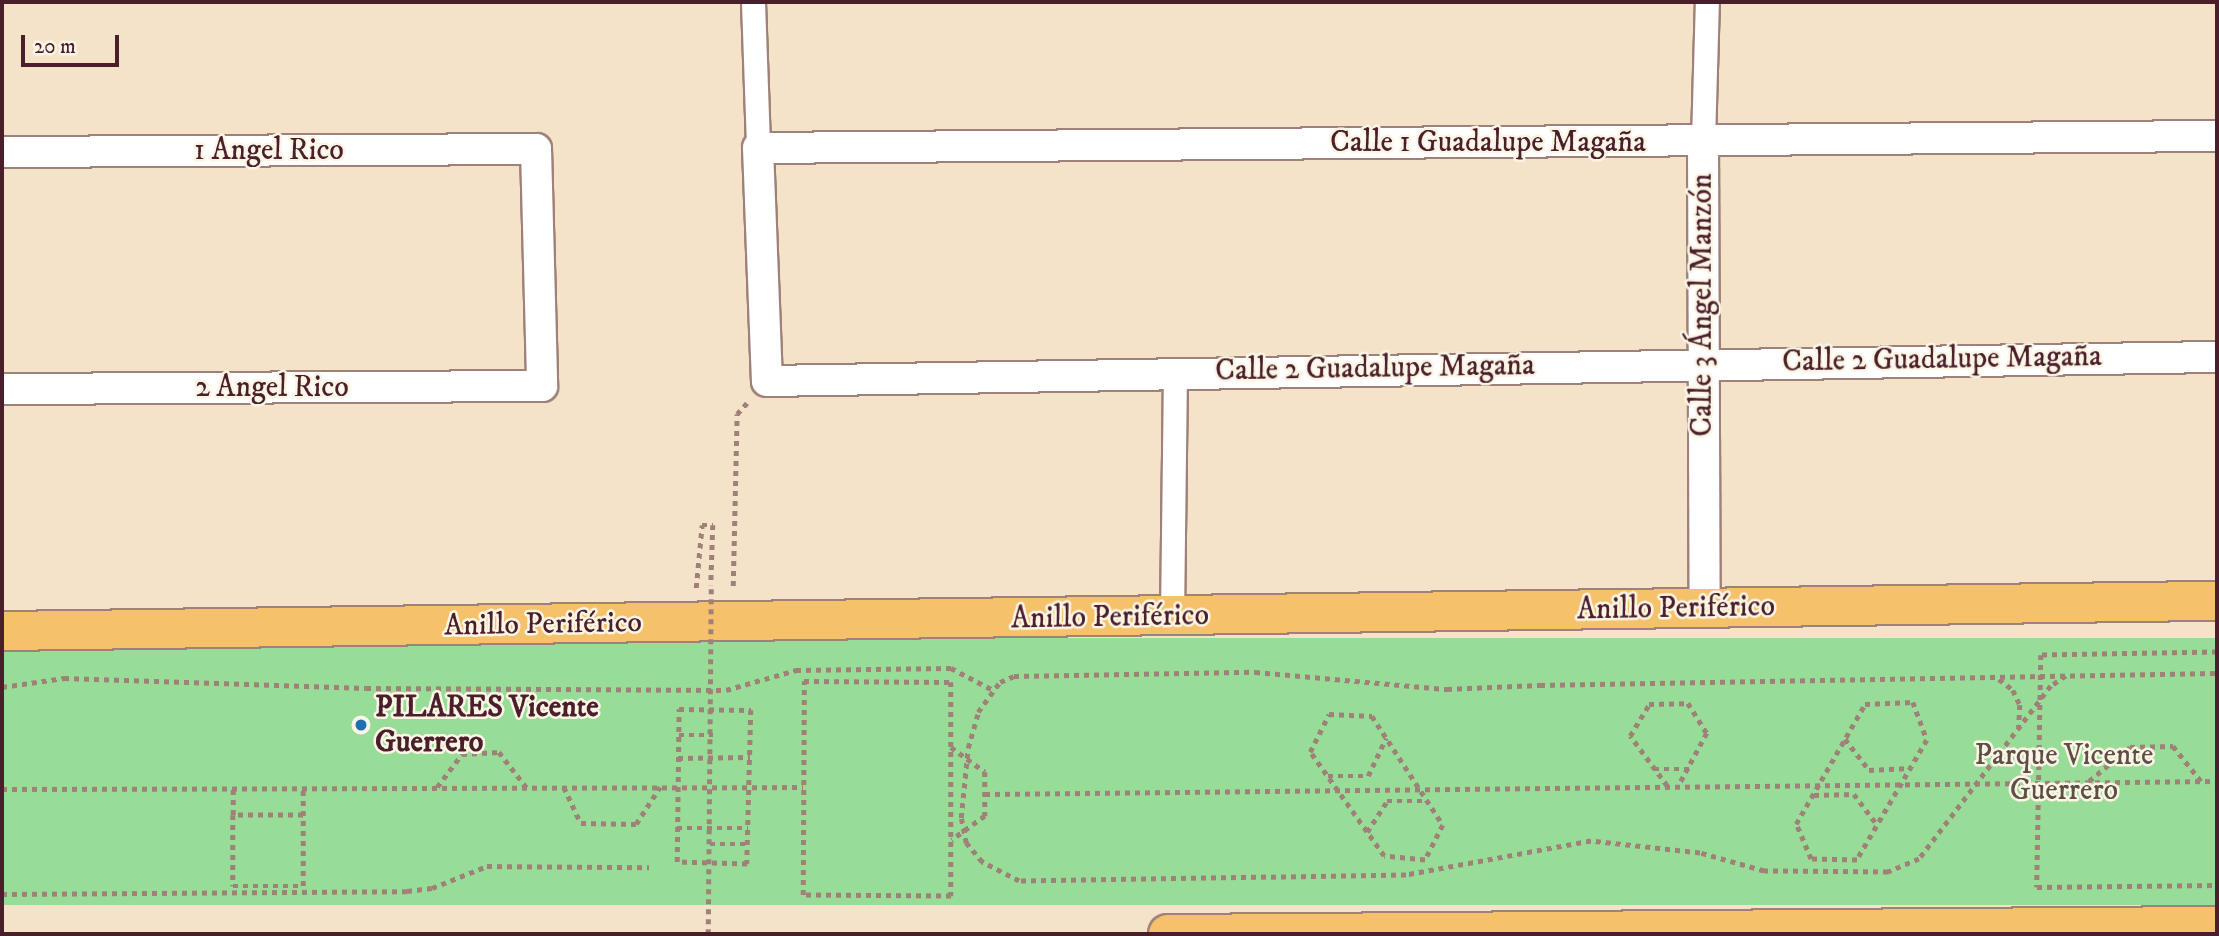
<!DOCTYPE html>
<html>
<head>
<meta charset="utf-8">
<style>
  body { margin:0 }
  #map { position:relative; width:2219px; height:936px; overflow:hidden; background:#f4e3c8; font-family:"IM FELL DW Pica",serif }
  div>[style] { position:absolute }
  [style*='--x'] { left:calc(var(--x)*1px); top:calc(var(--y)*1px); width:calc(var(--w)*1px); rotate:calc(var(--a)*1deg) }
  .green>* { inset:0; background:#97dd97; transform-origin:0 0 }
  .path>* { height:4.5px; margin-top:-2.25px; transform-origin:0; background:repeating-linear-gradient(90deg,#9f817a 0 5px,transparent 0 10px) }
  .roads { filter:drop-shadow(2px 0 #9f817a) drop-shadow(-2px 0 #9f817a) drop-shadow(0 2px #9f817a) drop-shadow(0 -2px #9f817a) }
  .pedestrian>* { height:23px; margin:-11.5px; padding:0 11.5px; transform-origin:11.5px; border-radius:11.5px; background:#fff }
  .minor>* { height:30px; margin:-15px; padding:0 15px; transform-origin:15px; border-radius:15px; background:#fff }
  .primary>* { height:38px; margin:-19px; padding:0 19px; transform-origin:19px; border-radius:19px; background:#f5c16b }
  .path-bridge>* { height:4.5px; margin-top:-2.25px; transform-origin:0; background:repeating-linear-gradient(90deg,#9f817a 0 5px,transparent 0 10px) }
  .dots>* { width:19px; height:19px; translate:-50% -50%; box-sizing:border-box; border:4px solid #fcf5e5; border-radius:50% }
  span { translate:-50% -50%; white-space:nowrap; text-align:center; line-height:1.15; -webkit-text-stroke:5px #fcf5e5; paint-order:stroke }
  .street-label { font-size:30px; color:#4a1f2b }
  .poi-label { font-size:30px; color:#4a1f2b; font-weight:700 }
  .left { translate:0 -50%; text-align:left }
  .park-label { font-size:30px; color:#5d4e46 }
  .frame { position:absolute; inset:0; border:4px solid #4a1f2b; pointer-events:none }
  .scale { position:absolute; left:21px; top:35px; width:98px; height:32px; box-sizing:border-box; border:4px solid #4a1f2b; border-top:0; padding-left:9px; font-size:21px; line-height:24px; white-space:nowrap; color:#4a1f2b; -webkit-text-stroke:5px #fcf5e5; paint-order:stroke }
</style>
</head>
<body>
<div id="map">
  <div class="green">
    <i style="left:2217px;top:638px;width:267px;height:2215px;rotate:90deg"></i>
  </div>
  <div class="path">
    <i style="--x:733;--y:586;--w:172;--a:-88.7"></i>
    <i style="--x:737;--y:414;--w:15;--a:-48"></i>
    <i style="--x:696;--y:588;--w:63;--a:-84.6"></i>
    <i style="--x:702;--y:525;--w:11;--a:0"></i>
    <i style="--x:713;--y:525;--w:60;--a:91.9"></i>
    <i style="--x:2217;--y:652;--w:176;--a:179"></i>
    <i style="--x:2041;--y:655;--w:232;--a:91"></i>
    <i style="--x:2037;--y:887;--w:180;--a:-0.6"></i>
    <i style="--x:2066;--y:676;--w:18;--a:146"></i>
    <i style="--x:2051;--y:686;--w:218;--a:127.3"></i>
    <i style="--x:1919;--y:859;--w:34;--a:157"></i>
    <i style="--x:1888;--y:872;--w:124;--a:-179.5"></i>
    <i style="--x:1764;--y:871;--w:66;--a:-164.3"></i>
    <i style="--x:1700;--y:853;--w:110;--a:-173.7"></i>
    <i style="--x:1591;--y:841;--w:188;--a:169.6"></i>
    <i style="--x:1406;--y:875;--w:387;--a:179.1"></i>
    <i style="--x:1019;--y:881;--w:42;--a:-152.8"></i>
    <i style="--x:982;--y:862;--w:25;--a:-130"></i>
    <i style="--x:966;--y:843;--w:25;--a:-101"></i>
    <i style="--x:961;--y:818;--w:70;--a:-84.3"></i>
    <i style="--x:968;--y:748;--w:37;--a:-74"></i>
    <i style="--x:978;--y:712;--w:37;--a:-54"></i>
    <i style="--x:1000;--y:682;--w:15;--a:-23"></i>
    <i style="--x:1014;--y:676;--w:241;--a:-1"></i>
    <i style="--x:1255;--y:672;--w:193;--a:5.1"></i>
    <i style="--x:1447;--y:689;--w:93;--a:-2.5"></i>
    <i style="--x:1540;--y:685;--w:677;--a:-1.02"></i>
    <i style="--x:1999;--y:679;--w:18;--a:38"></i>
    <i style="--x:2013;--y:690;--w:17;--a:65"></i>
    <i style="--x:2020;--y:705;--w:22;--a:93"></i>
    <i style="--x:804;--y:681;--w:147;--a:0.4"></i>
    <i style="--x:951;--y:682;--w:214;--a:90"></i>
    <i style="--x:951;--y:896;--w:148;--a:-179.6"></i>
    <i style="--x:803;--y:895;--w:214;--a:-89.7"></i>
    <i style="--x:2;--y:687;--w:63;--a:-8.3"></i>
    <i style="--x:64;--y:678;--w:302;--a:1.9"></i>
    <i style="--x:366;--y:688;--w:360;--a:0.3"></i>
    <i style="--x:726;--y:690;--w:73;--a:-15.9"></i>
    <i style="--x:796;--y:670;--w:155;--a:-0.7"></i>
    <i style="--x:951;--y:668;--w:47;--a:27.6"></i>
    <i style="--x:1913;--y:702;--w:40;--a:69.8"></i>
    <i style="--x:1927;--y:740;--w:139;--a:120.3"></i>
    <i style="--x:1857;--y:860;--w:46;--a:-178.8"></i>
    <i style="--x:1811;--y:859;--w:38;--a:-113"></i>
    <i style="--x:1796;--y:824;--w:138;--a:-60.1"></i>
    <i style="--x:1865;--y:704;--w:48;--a:-2.4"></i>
    <i style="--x:679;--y:709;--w:72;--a:0.8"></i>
    <i style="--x:751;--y:710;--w:154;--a:91.5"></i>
    <i style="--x:747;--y:864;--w:70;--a:-178.4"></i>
    <i style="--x:677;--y:862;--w:153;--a:-89.3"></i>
    <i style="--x:1329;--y:714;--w:43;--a:2.7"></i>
    <i style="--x:1372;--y:716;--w:130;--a:56.9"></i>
    <i style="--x:1443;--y:825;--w:39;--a:117"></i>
    <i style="--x:1425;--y:860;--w:41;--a:-174.4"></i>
    <i style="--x:1384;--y:856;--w:128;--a:-125.4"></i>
    <i style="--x:1310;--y:752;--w:42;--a:-63.4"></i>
    <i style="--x:679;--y:735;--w:34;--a:0"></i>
    <i style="--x:1845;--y:739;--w:39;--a:52"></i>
    <i style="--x:1869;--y:770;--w:41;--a:-2.8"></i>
    <i style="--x:951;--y:747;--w:42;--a:36.3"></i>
    <i style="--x:985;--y:772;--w:44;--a:90"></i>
    <i style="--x:985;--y:816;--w:41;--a:144"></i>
    <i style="--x:678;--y:758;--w:72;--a:-0.8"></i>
    <i style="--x:1654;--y:769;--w:35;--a:0"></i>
    <i style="--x:1328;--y:776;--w:40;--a:0"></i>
    <i style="--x:1368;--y:776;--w:42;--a:-64.7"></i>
    <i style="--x:2089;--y:781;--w:53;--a:-39.7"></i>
    <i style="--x:2130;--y:747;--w:43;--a:-1.3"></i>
    <i style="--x:2173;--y:746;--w:45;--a:51.3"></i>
    <i style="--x:1667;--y:786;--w:62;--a:-126.5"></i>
    <i style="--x:1630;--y:736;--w:37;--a:-59"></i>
    <i style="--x:1649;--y:704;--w:39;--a:-1"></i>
    <i style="--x:1688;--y:703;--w:36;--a:58"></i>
    <i style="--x:1707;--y:733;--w:59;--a:118.3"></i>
    <i style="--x:437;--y:787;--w:41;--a:-52.9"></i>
    <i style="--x:462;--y:754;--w:37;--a:-3"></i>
    <i style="--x:499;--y:752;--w:46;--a:52.1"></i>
    <i style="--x:564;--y:787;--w:40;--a:65"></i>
    <i style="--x:581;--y:823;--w:55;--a:1"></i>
    <i style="--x:636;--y:824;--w:44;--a:-57"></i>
    <i style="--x:2;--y:789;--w:801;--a:-0.14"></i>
    <i style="--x:985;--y:794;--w:1232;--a:-0.6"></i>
    <i style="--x:1814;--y:795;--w:40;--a:-1.4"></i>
    <i style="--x:1854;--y:794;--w:39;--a:53"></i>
    <i style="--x:233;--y:815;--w:26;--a:-90"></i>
    <i style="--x:303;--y:815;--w:70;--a:180"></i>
    <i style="--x:233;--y:815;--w:71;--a:90"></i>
    <i style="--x:233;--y:886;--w:70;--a:0"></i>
    <i style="--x:303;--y:886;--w:98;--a:-90"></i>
    <i style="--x:677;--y:828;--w:71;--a:0"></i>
    <i style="--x:1367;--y:832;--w:37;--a:-57"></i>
    <i style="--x:1387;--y:801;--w:40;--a:0"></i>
    <i style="--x:710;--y:844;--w:38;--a:0"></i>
    <i style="--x:2;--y:894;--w:405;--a:-0.4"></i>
    <i style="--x:407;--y:891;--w:25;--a:-7"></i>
    <i style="--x:432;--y:888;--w:59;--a:-21.8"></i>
    <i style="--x:487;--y:866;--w:162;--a:0.4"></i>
  </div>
  <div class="roads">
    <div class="pedestrian">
      <i style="--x:753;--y:2;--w:146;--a:88"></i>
      <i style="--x:1703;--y:141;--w:139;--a:-88.4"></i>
      <i style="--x:1172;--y:617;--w:244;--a:-89.3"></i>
    </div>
    <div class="minor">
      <i style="--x:2217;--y:136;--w:1459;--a:179.53"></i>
      <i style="--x:758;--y:148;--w:233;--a:87.8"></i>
      <i style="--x:767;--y:381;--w:1450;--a:-0.95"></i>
      <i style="--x:1703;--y:141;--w:468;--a:89.8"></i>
      <i style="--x:2;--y:152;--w:534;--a:-0.32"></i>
      <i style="--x:536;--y:149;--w:237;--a:88.5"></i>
      <i style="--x:542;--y:386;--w:540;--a:179.68"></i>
    </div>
    <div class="primary">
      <i style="--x:2;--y:631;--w:2215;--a:-0.78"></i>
      <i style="--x:1168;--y:934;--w:1049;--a:-0.44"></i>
    </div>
  </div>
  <div class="path-bridge">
    <i style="--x:708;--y:934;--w:348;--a:-89.5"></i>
  </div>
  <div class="dots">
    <i style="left:361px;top:725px;background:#1f6fb2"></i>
  </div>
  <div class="street-label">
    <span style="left:1488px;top:143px">Calle 1 Guadalupe Magaña</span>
    <span style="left:269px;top:151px">1 Angel Rico</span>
    <span style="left:1703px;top:305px;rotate:-90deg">Calle 3 Ángel Manzón</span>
    <span style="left:1942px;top:360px;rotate:-1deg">Calle 2 Guadalupe Magaña</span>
    <span style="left:1375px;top:369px;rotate:-1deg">Calle 2 Guadalupe Magaña</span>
    <span style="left:272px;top:388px">2 Angel Rico</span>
    <span style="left:1676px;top:609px;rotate:-1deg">Anillo Periférico</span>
    <span style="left:1110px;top:618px;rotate:-1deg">Anillo Periférico</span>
    <span style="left:543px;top:625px;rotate:-1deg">Anillo Periférico</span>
  </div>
  <div class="poi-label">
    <span class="left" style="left:375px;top:725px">PILARES Vicente<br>Guerrero</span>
  </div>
  <div class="park-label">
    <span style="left:2064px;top:773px">Parque Vicente<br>Guerrero</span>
  </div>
  <div class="frame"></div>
  <div class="scale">20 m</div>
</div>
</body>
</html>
